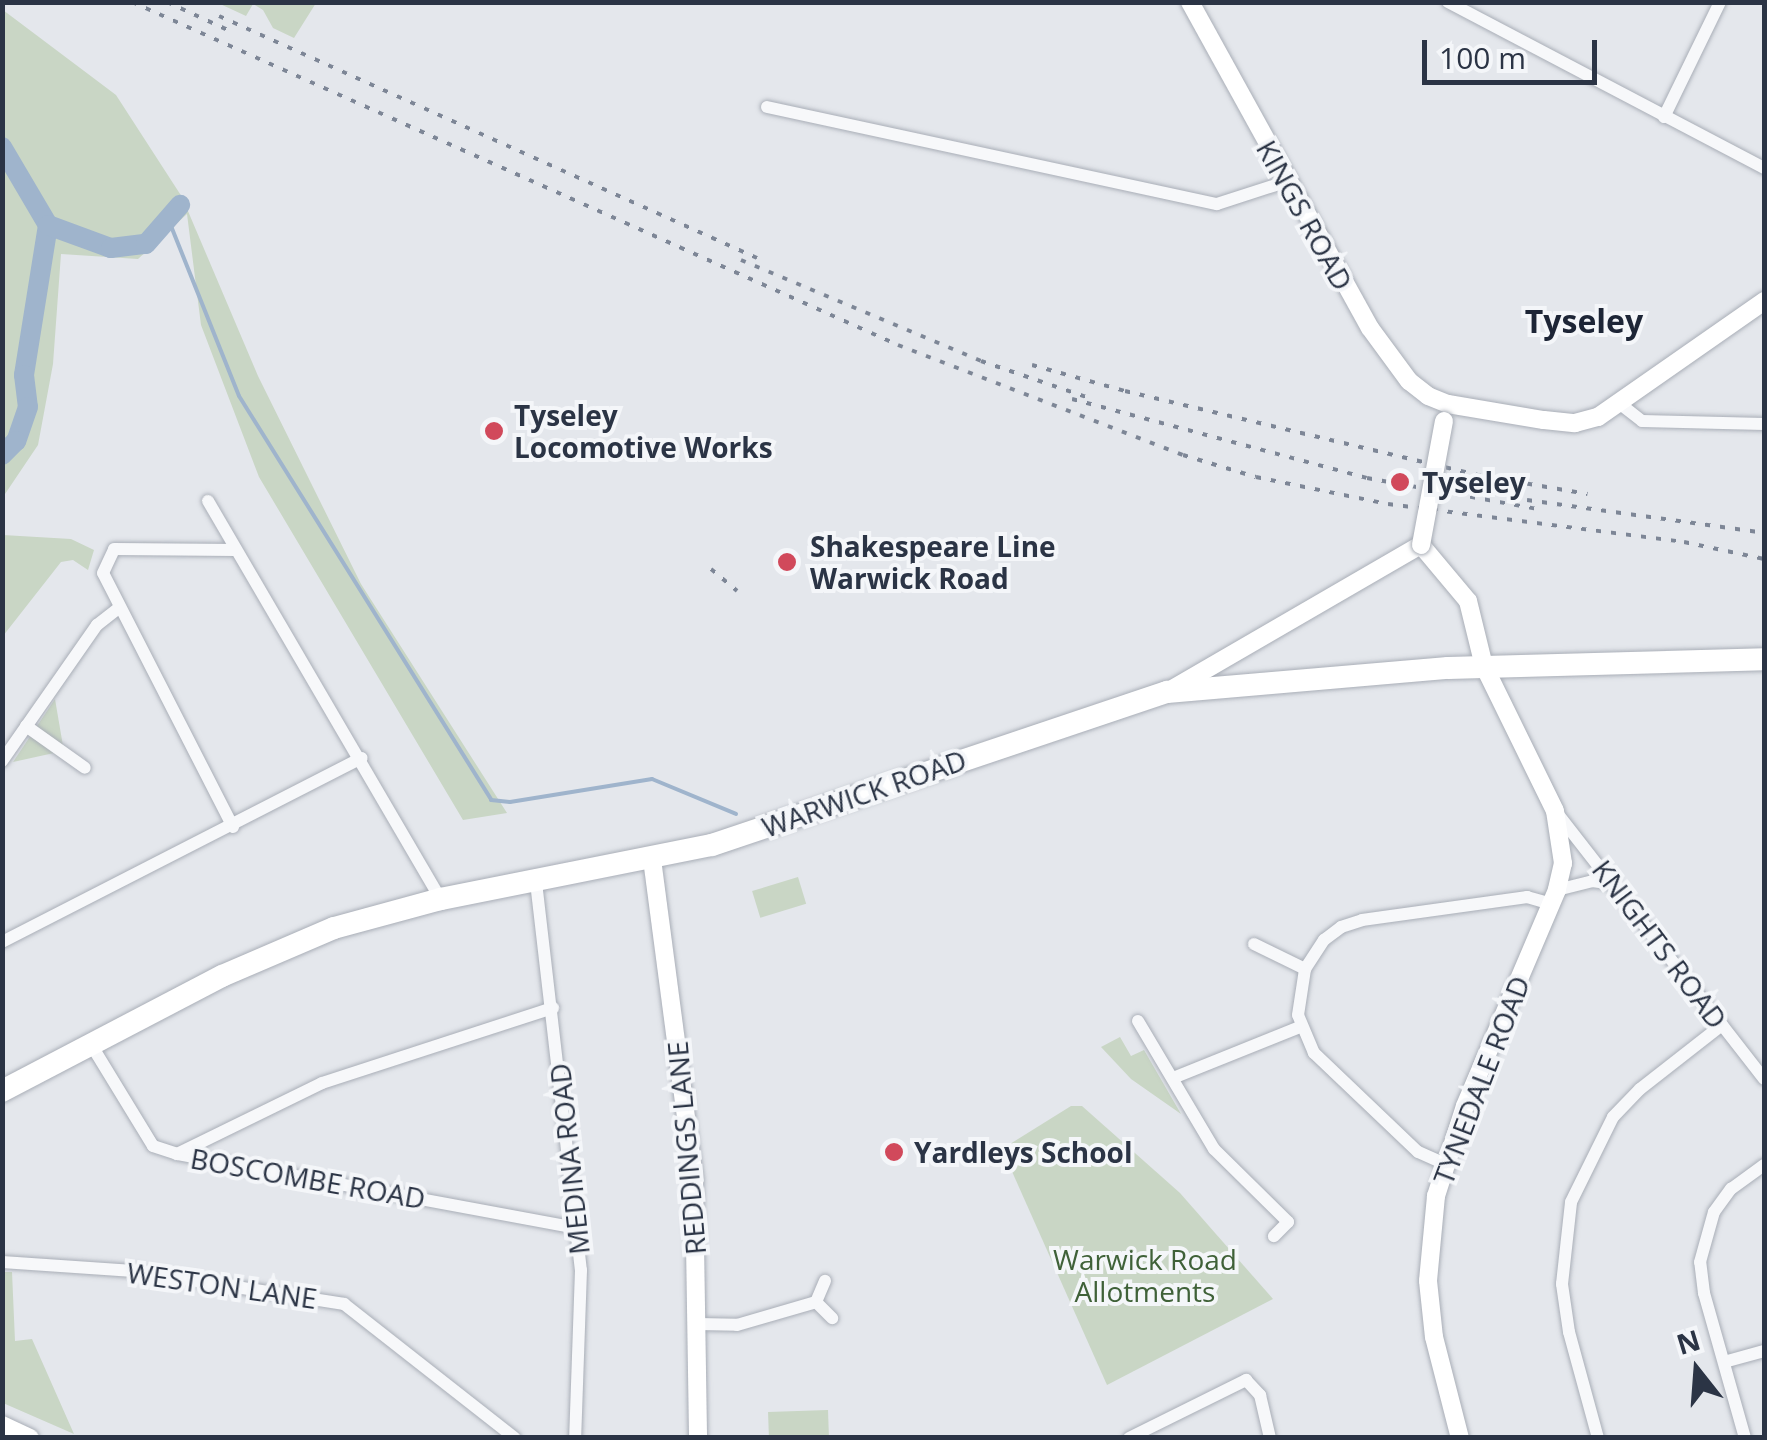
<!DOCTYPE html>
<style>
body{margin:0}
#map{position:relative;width:1767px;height:1440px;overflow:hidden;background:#e4e7ec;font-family:"Open Sans",sans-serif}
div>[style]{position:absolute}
.green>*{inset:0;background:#c9d6c5;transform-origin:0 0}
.stream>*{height:4px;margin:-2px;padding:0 2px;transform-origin:2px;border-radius:2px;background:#9fb4cc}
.river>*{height:20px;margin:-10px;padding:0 10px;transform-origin:10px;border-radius:10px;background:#9fb4cc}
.roads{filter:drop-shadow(0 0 2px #a9aeb7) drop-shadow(0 0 2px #a9aeb7)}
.street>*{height:12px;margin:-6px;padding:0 6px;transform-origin:6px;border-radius:6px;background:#f7f8fa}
.secondary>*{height:18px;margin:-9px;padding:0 9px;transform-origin:9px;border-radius:9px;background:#fff}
.highway>*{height:22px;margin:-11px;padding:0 11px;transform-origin:11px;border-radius:11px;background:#fff}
.rail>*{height:4px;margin-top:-2px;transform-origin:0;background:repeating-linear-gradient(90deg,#7d8696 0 5px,transparent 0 15px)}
.bridges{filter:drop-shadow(0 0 2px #a9aeb7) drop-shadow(0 0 2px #a9aeb7)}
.secondary-bridge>*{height:18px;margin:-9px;padding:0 9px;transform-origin:9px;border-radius:9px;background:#fff}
.dots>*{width:28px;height:28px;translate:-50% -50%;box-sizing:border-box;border:5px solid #f4f6f9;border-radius:50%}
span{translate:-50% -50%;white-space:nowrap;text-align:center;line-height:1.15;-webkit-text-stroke:8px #f4f6f9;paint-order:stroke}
.street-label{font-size:28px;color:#2b3445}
.poi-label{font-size:28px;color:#2b3445;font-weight:700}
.left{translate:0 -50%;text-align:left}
.park-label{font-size:28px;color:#3f6138}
.quarter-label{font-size:32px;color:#1d2536;font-weight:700}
.frame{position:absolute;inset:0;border:5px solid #2b3445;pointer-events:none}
.north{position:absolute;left:1647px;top:1320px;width:100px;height:100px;-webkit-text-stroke:8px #f4f6f9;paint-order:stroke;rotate:343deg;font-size:28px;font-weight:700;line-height:40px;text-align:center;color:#2b3445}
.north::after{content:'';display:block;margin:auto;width:35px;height:45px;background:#2b3445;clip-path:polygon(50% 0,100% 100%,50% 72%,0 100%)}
.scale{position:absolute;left:1422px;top:40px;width:175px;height:45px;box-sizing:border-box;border:5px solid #2b3445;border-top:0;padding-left:12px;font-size:30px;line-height:35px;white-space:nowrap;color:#2b3445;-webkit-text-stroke:8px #f4f6f9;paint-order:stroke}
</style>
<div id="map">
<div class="green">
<div style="clip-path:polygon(218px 3px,316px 3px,294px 38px,273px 28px,263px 10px,253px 4px,246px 16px)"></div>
<div style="clip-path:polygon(3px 10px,116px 95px,182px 197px,258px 376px,361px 584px,507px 813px,463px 820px,259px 477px,201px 325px,187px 214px,138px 259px,61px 254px,53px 364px,38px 445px,3px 497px)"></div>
<div style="clip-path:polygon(3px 535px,71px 539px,94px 550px,88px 570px,73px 560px,61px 562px,3px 636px)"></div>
<div style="clip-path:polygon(55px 699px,63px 746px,54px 753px,13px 762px)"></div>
<div style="left:798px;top:877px;width:28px;height:48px;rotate:73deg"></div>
<div style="clip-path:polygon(1120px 1037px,1131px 1056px,1144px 1050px,1181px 1114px,1131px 1079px,1101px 1047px)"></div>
<div style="clip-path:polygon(1071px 1106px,1082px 1106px,1180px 1193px,1273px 1299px,1107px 1385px,1002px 1149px)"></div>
<div style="clip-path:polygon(2px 1272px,12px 1272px,15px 1341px,32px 1339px,74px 1434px,3px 1403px)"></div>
<div style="left:828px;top:1410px;width:27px;height:60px;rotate:88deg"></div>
</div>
<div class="stream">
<div style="left:169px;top:221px;width:188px;rotate:68.2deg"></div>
<div style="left:239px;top:396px;width:476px;rotate:58deg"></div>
<div style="left:491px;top:800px;width:19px;rotate:6deg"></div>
<div style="left:510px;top:802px;width:144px;rotate:-9.2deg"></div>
<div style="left:652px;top:779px;width:91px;rotate:22.6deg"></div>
</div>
<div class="river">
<div style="left:2px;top:147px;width:91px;rotate:59.5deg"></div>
<div style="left:48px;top:225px;width:152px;rotate:99.1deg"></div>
<div style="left:24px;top:375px;width:32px;rotate:83deg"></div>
<div style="left:28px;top:407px;width:36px;rotate:109deg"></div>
<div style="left:16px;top:441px;width:20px;rotate:135deg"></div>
<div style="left:48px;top:225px;width:67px;rotate:20.1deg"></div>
<div style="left:111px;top:248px;width:35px;rotate:-7deg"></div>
<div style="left:146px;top:244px;width:52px;rotate:-48.9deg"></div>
</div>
<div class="roads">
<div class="street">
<div style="left:1448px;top:2px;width:357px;rotate:27.7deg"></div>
<div style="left:767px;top:107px;width:460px;rotate:12.2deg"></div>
<div style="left:1217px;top:204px;width:71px;rotate:-17.9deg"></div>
<div style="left:1664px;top:117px;width:128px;rotate:-64deg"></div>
<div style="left:1619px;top:403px;width:29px;rotate:38deg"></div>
<div style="left:1642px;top:421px;width:122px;rotate:1.4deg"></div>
<div style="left:208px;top:501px;width:461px;rotate:59.7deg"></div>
<div style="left:26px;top:726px;width:72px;rotate:35.4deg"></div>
<div style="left:2px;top:761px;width:166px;rotate:-55.1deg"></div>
<div style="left:97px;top:625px;width:29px;rotate:-38deg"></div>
<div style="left:1557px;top:813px;width:337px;rotate:52.1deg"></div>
<div style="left:233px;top:827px;width:285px;rotate:-117.1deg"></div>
<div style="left:103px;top:573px;width:26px;rotate:-65deg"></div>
<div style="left:114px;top:549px;width:122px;rotate:0.5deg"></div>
<div style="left:536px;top:882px;width:391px;rotate:83.4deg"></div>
<div style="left:581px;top:1270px;width:168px;rotate:92deg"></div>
<div style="left:1557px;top:890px;width:36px;rotate:-14deg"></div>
<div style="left:1592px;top:881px;width:21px;rotate:8deg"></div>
<div style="left:2px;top:942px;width:404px;rotate:-27.1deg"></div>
<div style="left:1254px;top:944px;width:57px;rotate:26.1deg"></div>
<div style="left:1138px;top:1021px;width:149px;rotate:59.3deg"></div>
<div style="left:1214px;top:1149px;width:104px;rotate:44.6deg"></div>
<div style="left:1288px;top:1222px;width:20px;rotate:135deg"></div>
<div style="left:92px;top:1046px;width:117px;rotate:58.6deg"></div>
<div style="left:153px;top:1146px;width:25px;rotate:18deg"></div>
<div style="left:177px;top:1154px;width:408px;rotate:10.5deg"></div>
<div style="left:1173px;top:1078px;width:137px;rotate:-21.9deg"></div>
<div style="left:177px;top:1154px;width:161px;rotate:-26.1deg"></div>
<div style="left:322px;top:1083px;width:243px;rotate:-18deg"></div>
<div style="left:1443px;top:1163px;width:27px;rotate:-156deg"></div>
<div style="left:1418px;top:1152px;width:144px;rotate:-136.4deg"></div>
<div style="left:1314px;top:1053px;width:41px;rotate:-112.8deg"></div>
<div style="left:1298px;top:1015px;width:47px;rotate:-81.3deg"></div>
<div style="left:1305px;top:969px;width:35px;rotate:-57deg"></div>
<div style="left:1324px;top:940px;width:21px;rotate:-37deg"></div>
<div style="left:1341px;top:927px;width:22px;rotate:-18deg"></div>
<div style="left:1362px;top:920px;width:167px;rotate:-7.9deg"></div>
<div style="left:1527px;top:897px;width:25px;rotate:16deg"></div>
<div style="left:2px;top:1262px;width:132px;rotate:3.9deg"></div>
<div style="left:134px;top:1271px;width:213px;rotate:8.9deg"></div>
<div style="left:344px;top:1304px;width:217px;rotate:38.1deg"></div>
<div style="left:816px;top:1302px;width:23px;rotate:45deg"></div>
<div style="left:698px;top:1324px;width:39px;rotate:1deg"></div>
<div style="left:737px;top:1325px;width:82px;rotate:-16.2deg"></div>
<div style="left:816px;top:1302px;width:23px;rotate:-67deg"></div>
<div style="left:1724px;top:1362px;width:41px;rotate:-15.4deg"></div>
<div style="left:1129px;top:1438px;width:131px;rotate:-26.4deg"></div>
<div style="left:1246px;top:1380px;width:21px;rotate:47deg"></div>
<div style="left:1260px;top:1395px;width:44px;rotate:76.9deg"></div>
<div style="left:1598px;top:1438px;width:110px;rotate:-105.3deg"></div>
<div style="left:1569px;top:1332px;width:49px;rotate:-98.3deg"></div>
<div style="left:1562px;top:1284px;width:82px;rotate:-83.7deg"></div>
<div style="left:1571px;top:1202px;width:95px;rotate:-63.7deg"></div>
<div style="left:1613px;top:1117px;width:39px;rotate:-46deg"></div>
<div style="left:1640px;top:1089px;width:104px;rotate:-38deg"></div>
<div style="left:1745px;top:1438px;width:151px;rotate:-105.8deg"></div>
<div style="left:1704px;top:1293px;width:31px;rotate:-97deg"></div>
<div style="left:1700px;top:1262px;width:52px;rotate:-74.4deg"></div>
<div style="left:1714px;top:1212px;width:29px;rotate:-54deg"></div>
<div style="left:1731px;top:1189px;width:41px;rotate:-36deg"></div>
</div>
<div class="secondary">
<div style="left:1190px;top:2px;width:372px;rotate:61.1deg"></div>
<div style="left:1370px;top:328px;width:66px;rotate:53.7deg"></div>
<div style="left:1409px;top:381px;width:24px;rotate:38deg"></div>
<div style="left:1428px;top:396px;width:22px;rotate:22deg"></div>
<div style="left:1448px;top:404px;width:97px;rotate:9.5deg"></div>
<div style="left:1544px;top:420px;width:31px;rotate:6deg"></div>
<div style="left:1575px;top:423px;width:24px;rotate:-15deg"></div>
<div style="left:1598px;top:417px;width:203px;rotate:-34.9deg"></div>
<div style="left:1174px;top:688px;width:285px;rotate:-30.1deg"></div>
<div style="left:1421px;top:545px;width:73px;rotate:50deg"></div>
<div style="left:1468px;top:601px;width:67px;rotate:76.2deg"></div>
<div style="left:1484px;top:666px;width:161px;rotate:63.9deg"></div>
<div style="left:1555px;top:811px;width:53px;rotate:81.3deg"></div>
<div style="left:1563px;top:863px;width:28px;rotate:103deg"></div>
<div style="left:1557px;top:890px;width:235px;rotate:113.1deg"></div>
<div style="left:1465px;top:1106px;width:95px;rotate:107.9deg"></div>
<div style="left:1436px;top:1196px;width:85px;rotate:95.4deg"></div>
<div style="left:1428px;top:1281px;width:56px;rotate:83.9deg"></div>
<div style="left:1434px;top:1337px;width:104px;rotate:75.6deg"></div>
<div style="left:652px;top:859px;width:324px;rotate:82.5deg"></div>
<div style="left:694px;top:1180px;width:258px;rotate:89.1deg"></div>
<div style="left:2px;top:1425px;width:31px;rotate:25deg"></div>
</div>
<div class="highway">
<div style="left:2px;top:1091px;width:248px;rotate:-27.6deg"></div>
<div style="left:222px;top:976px;width:122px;rotate:-23.2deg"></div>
<div style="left:334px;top:928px;width:111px;rotate:-15.2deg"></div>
<div style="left:441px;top:899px;width:276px;rotate:-11.3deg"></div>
<div style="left:712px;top:845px;width:480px;rotate:-18.6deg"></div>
<div style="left:1167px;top:692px;width:282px;rotate:-4.9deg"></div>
<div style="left:1448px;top:668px;width:316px;rotate:-1.6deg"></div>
</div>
</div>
<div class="rail">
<div style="left:132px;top:2px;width:839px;rotate:24.12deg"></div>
<div style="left:898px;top:345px;width:305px;rotate:21.1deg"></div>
<div style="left:1183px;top:455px;width:76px;rotate:16.8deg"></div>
<div style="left:1256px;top:477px;width:135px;rotate:11.6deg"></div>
<div style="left:1388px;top:504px;width:298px;rotate:7.3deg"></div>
<div style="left:1684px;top:542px;width:82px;rotate:12deg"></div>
<div style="left:167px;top:2px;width:69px;rotate:24.7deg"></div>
<div style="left:219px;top:16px;width:590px;rotate:24.22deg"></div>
<div style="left:741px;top:260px;width:260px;rotate:22.8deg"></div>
<div style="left:981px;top:361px;width:114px;rotate:18.9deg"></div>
<div style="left:1032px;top:365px;width:97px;rotate:15.6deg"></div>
<div style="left:1125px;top:391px;width:368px;rotate:13.4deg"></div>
<div style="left:1483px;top:476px;width:106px;rotate:9.8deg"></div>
<div style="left:1072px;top:399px;width:305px;rotate:15deg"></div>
<div style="left:1367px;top:478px;width:174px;rotate:10.3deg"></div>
<div style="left:1527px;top:500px;width:239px;rotate:7.9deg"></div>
<div style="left:711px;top:569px;width:34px;rotate:40deg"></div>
</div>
<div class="bridges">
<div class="secondary-bridge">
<div style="left:1421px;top:545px;width:126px;rotate:-79.5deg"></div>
</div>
</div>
<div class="dots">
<div style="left:494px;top:431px;background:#d1495b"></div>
<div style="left:1400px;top:482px;background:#d1495b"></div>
<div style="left:787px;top:562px;background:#d1495b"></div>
<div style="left:894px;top:1152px;background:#d1495b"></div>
</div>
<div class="street-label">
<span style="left:1305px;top:215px;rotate:61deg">KINGS ROAD</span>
<span style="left:864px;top:793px;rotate:-19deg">WARWICK ROAD</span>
<span style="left:1660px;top:944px;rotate:53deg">KNIGHTS ROAD</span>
<span style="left:1481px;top:1080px;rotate:-69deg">TYNEDALE ROAD</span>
<span style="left:686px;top:1148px;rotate:-95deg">REDDINGS LANE</span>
<span style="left:569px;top:1159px;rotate:-96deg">MEDINA ROAD</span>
<span style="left:308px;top:1178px;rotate:10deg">BOSCOMBE ROAD</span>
<span style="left:222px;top:1285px;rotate:8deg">WESTON LANE</span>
</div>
<div class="poi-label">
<span class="left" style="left:514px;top:431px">Tyseley<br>Locomotive Works</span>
<span class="left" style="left:1422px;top:482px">Tyseley</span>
<span class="left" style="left:810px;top:562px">Shakespeare Line<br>Warwick Road</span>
<span class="left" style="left:914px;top:1152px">Yardleys School</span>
</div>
<div class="park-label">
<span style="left:1145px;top:1275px">Warwick Road<br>Allotments</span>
</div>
<div class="quarter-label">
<span style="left:1584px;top:321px">Tyseley</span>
</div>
<div class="frame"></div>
<div class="north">N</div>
<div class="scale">100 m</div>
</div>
